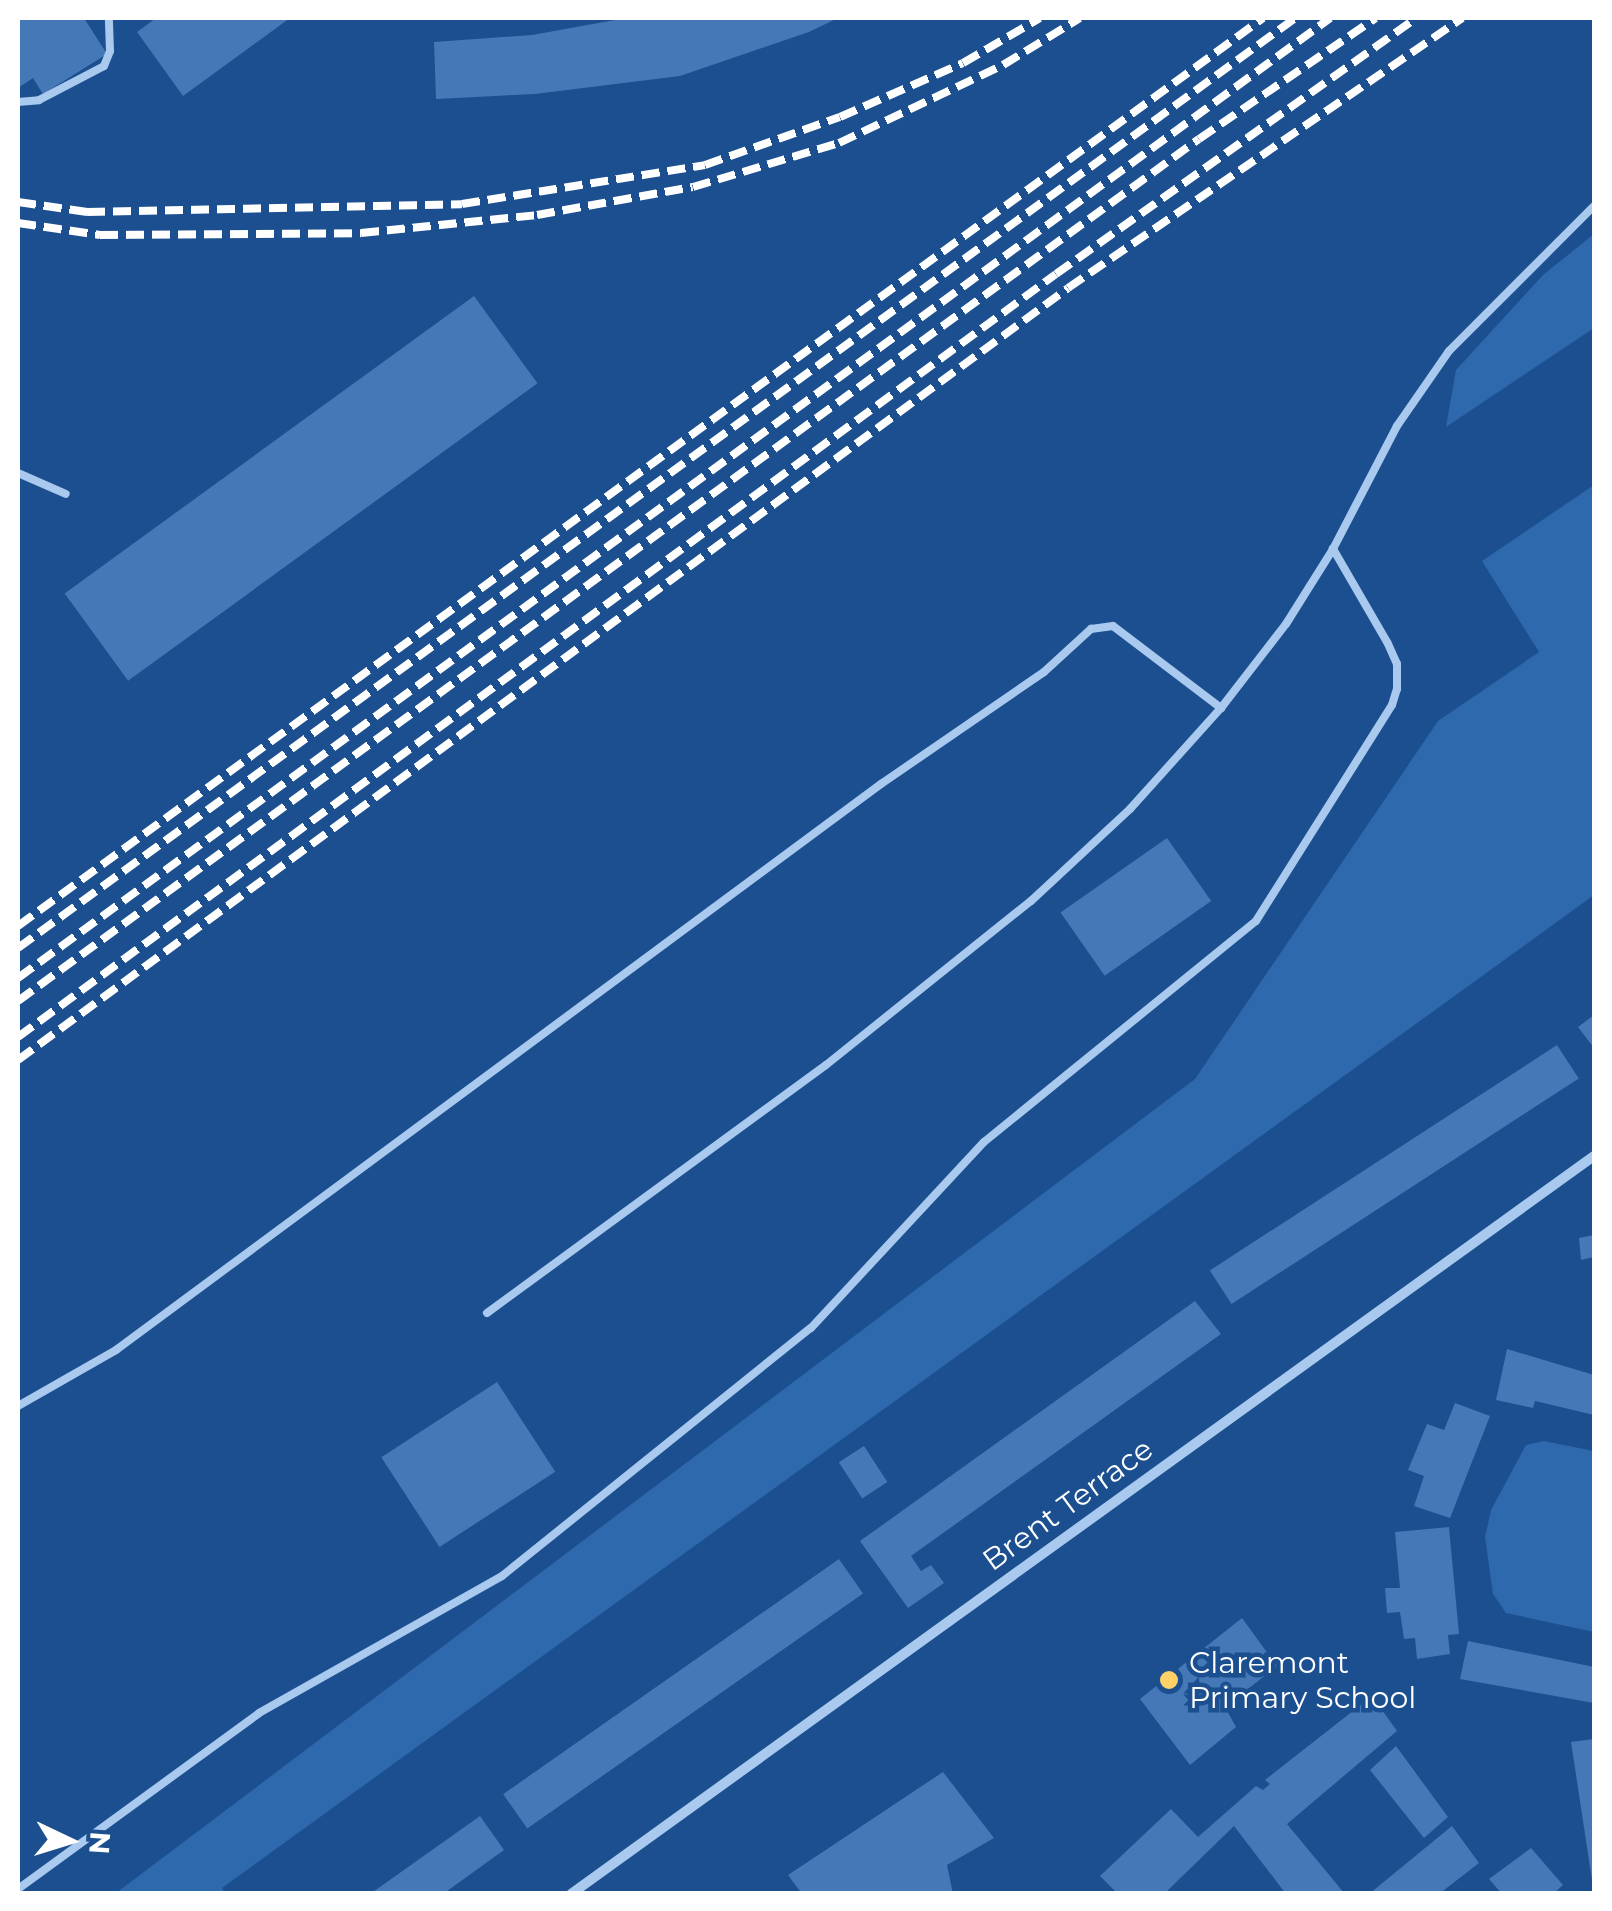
<!DOCTYPE html>
<style>
body{margin:0}
#map{position:relative;width:1612px;height:1911px;overflow:hidden;background:#1b4f8f;font-family:Montserrat,sans-serif}
div>[style]{position:absolute}
.green>*{inset:0;background:#2e69ad}
.building>*{inset:0;background:#4478b7;transform-origin:0 0}
.service>*{height:8px;margin:-4px;padding:0 4px;transform-origin:4px;border-radius:4px;background:#a9c9ee}
.minor>*{height:10px;margin:-5px;padding:0 5px;transform-origin:5px;border-radius:5px;background:#a9c9ee}
.rail>*{height:8px;margin-top:-4px;transform-origin:0;background:repeating-linear-gradient(90deg,#fff 0 18px,transparent 0 26px)}
.dots>*{width:28px;height:28px;translate:-50% -50%;box-sizing:border-box;border:5px solid #1b4f8f;border-radius:50%}
span{translate:-50% -50%;white-space:nowrap;text-align:center;line-height:1.15;-webkit-text-stroke:9px #1b4f8f;paint-order:stroke}
.street-label{font-size:30px;color:#fff}
.poi-label{font-size:30px;color:#fff}
.left{translate:0 -50%;text-align:left}
.frame{position:absolute;inset:0;border:20px solid #fff;pointer-events:none}
.north{position:absolute;left:20px;top:1791px;width:100px;height:100px;-webkit-text-stroke:8px #1b4f8f;paint-order:stroke;rotate:94deg;font-size:28px;font-weight:700;line-height:40px;text-align:center;color:#fff}
.north::after{content:'';display:block;margin:auto;width:35px;height:45px;background:#fff;clip-path:polygon(50% 0,100% 100%,50% 72%,0 100%)}
</style>
<div id="map">
<div class="green">
<div style="clip-path:polygon(1594px 234px,1594px 328px,1446px 427px,1456px 370px,1543px 275px)"></div>
<div style="clip-path:polygon(1594px 485px,1594px 895px,222px 1888px,225px 1893px,116px 1893px,1195px 1079px,1438px 721px,1539px 652px,1482px 561px)"></div>
<div style="clip-path:polygon(1544px 1441px,1594px 1451px,1594px 1632px,1506px 1613px,1493px 1594px,1485px 1537px,1491px 1510px,1526px 1445px)"></div>
</div>
<div class="building">
<div style="clip-path:polygon(18px 18px,84px 18px,107px 54px,43px 94px,33px 78px,18px 88px)"></div>
<div style="clip-path:polygon(156px 18px,290px 18px,183px 96px,137px 32px)"></div>
<div style="clip-path:polygon(626px 18px,838px 18px,809px 32px,680px 76px,535px 94px,436px 99px,434px 42px,532px 35px)"></div>
<div style="left:474px;top:296px;width:108px;height:506px;rotate:54deg"></div>
<div style="left:1167px;top:838px;width:77px;height:130px;rotate:55deg"></div>
<div style="clip-path:polygon(1594px 1015px,1594px 1048px,1578px 1027px)"></div>
<div style="left:1557px;top:1045px;width:40px;height:414px;rotate:57deg"></div>
<div style="clip-path:polygon(1594px 1235px,1594px 1257px,1581px 1260px,1579px 1238px)"></div>
<div style="clip-path:polygon(1195px 1301px,1221px 1334px,911px 1556px,921px 1571px,931px 1565px,944px 1583px,908px 1608px,860px 1541px)"></div>
<div style="clip-path:polygon(1507px 1349px,1594px 1375px,1594px 1415px,1535px 1401px,1533px 1408px,1496px 1400px)"></div>
<div style="left:497px;top:1382px;width:107px;height:138px;rotate:57deg"></div>
<div style="clip-path:polygon(1455px 1403px,1490px 1416px,1450px 1518px,1414px 1506px,1424px 1476px,1408px 1470px,1427px 1424px,1444px 1430px)"></div>
<div style="left:864px;top:1446px;width:43px;height:30px;rotate:57deg"></div>
<div style="clip-path:polygon(1449px 1527px,1459px 1634px,1448px 1635px,1450px 1654px,1417px 1659px,1415px 1638px,1404px 1639px,1400px 1612px,1387px 1613px,1385px 1588px,1400px 1588px,1395px 1532px)"></div>
<div style="left:839px;top:1559px;width:42px;height:410px;rotate:55deg"></div>
<div style="clip-path:polygon(1242px 1618px,1277px 1666px,1225px 1707px,1236px 1727px,1190px 1765px,1140px 1699px)"></div>
<div style="clip-path:polygon(1468px 1641px,1594px 1667px,1594px 1703px,1460px 1679px)"></div>
<div style="clip-path:polygon(1372px 1696px,1397px 1731px,1287px 1824px,1345px 1894px,1286px 1894px,1234px 1826px,1164px 1894px,1118px 1894px,1100px 1876px,1171px 1809px,1198px 1837px,1256px 1786px,1263px 1790px,1270px 1784px,1265px 1780px)"></div>
<div style="clip-path:polygon(1594px 1739px,1594px 1880px,1592px 1880px,1571px 1742px)"></div>
<div style="clip-path:polygon(1396px 1746px,1448px 1817px,1424px 1838px,1370px 1770px)"></div>
<div style="clip-path:polygon(943px 1772px,994px 1838px,947px 1865px,953px 1894px,802px 1894px,788px 1875px)"></div>
<div style="clip-path:polygon(480px 1816px,504px 1850px,443px 1894px,370px 1894px)"></div>
<div style="clip-path:polygon(1452px 1826px,1479px 1863px,1439px 1894px,1369px 1894px)"></div>
<div style="clip-path:polygon(1531px 1848px,1563px 1885px,1553px 1894px,1502px 1894px,1489px 1879px)"></div>
</div>
<div class="service">
<div style="left:18px;top:102px;width:21px;rotate:-5deg"></div>
<div style="left:39px;top:100px;width:73px;rotate:-27.6deg"></div>
<div style="left:104px;top:66px;width:16px;rotate:-68deg"></div>
<div style="left:110px;top:51px;width:33px;rotate:-92deg"></div>
<div style="left:18px;top:473px;width:52px;rotate:23.6deg"></div>
<div style="left:487px;top:1313px;width:420px;rotate:-36.2deg"></div>
<div style="left:826px;top:1065px;width:263px;rotate:-38.7deg"></div>
<div style="left:1031px;top:901px;width:135px;rotate:-42.9deg"></div>
<div style="left:1130px;top:809px;width:136px;rotate:-48deg"></div>
<div style="left:1221px;top:708px;width:106px;rotate:-52.3deg"></div>
<div style="left:1286px;top:624px;width:89px;rotate:-57.9deg"></div>
<div style="left:1333px;top:549px;width:139px;rotate:-62.5deg"></div>
<div style="left:1397px;top:426px;width:91px;rotate:-55.3deg"></div>
<div style="left:1449px;top:351px;width:205px;rotate:-45deg"></div>
<div style="left:18px;top:1406px;width:113px;rotate:-29.7deg"></div>
<div style="left:116px;top:1350px;width:952px;rotate:-36.5deg"></div>
<div style="left:881px;top:784px;width:198px;rotate:-34.5deg"></div>
<div style="left:1044px;top:672px;width:64px;rotate:-42.5deg"></div>
<div style="left:1091px;top:629px;width:22px;rotate:-8deg"></div>
<div style="left:1113px;top:626px;width:136px;rotate:37.2deg"></div>
<div style="left:18px;top:1889px;width:298px;rotate:-36.1deg"></div>
<div style="left:259px;top:1713px;width:279px;rotate:-29.4deg"></div>
<div style="left:502px;top:1576px;width:396px;rotate:-38.8deg"></div>
<div style="left:811px;top:1328px;width:254px;rotate:-47.1deg"></div>
<div style="left:984px;top:1142px;width:350px;rotate:-39.1deg"></div>
<div style="left:1256px;top:921px;width:255px;rotate:-57.8deg"></div>
<div style="left:1392px;top:705px;width:17px;rotate:-73deg"></div>
<div style="left:1397px;top:689px;width:25px;rotate:-90deg"></div>
<div style="left:1397px;top:664px;width:24px;rotate:-114deg"></div>
<div style="left:1387px;top:642px;width:108px;rotate:-120.1deg"></div>
</div>
<div class="minor">
<div style="left:571px;top:1894px;width:1261px;rotate:-35.81deg"></div>
</div>
<div class="rail">
<div style="left:18px;top:202px;width:70px;rotate:8.2deg"></div>
<div style="left:87px;top:212px;width:375px;rotate:-1.2deg"></div>
<div style="left:462px;top:204px;width:246px;rotate:-9.1deg"></div>
<div style="left:705px;top:165px;width:143px;rotate:-19.6deg"></div>
<div style="left:840px;top:117px;width:134px;rotate:-23.7deg"></div>
<div style="left:963px;top:63px;width:89px;rotate:-30.3deg"></div>
<div style="left:18px;top:223px;width:83px;rotate:8.3deg"></div>
<div style="left:100px;top:235px;width:261px;rotate:-0.4deg"></div>
<div style="left:361px;top:233px;width:177px;rotate:-5.8deg"></div>
<div style="left:537px;top:215px;width:158px;rotate:-10.2deg"></div>
<div style="left:693px;top:187px;width:152px;rotate:-16.8deg"></div>
<div style="left:839px;top:143px;width:182px;rotate:-25.4deg"></div>
<div style="left:1003px;top:65px;width:90px;rotate:-31.4deg"></div>
<div style="left:18px;top:926px;width:1541px;rotate:-36.1deg"></div>
<div style="left:18px;top:948px;width:1580px;rotate:-36.06deg"></div>
<div style="left:18px;top:978px;width:1626px;rotate:-36.19deg"></div>
<div style="left:18px;top:1001px;width:1462px;rotate:-36.13deg"></div>
<div style="left:1199px;top:139px;width:214px;rotate:-34.4deg"></div>
<div style="left:18px;top:1037px;width:1288px;rotate:-36.32deg"></div>
<div style="left:1056px;top:274px;width:442px;rotate:-35.4deg"></div>
<div style="left:18px;top:1060px;width:1303px;rotate:-36.32deg"></div>
<div style="left:1068px;top:288px;width:478px;rotate:-34.4deg"></div>
</div>
<div class="dots">
<div style="left:1169px;top:1680px;background:#ffd166"></div>
</div>
<div class="street-label">
<span style="left:1068px;top:1505px;rotate:-36deg">Brent Terrace</span>
</div>
<div class="poi-label">
<span class="left" style="left:1189px;top:1680px">Claremont<br>Primary School</span>
</div>
<div class="frame"></div>
<div class="north">N</div>
</div>
